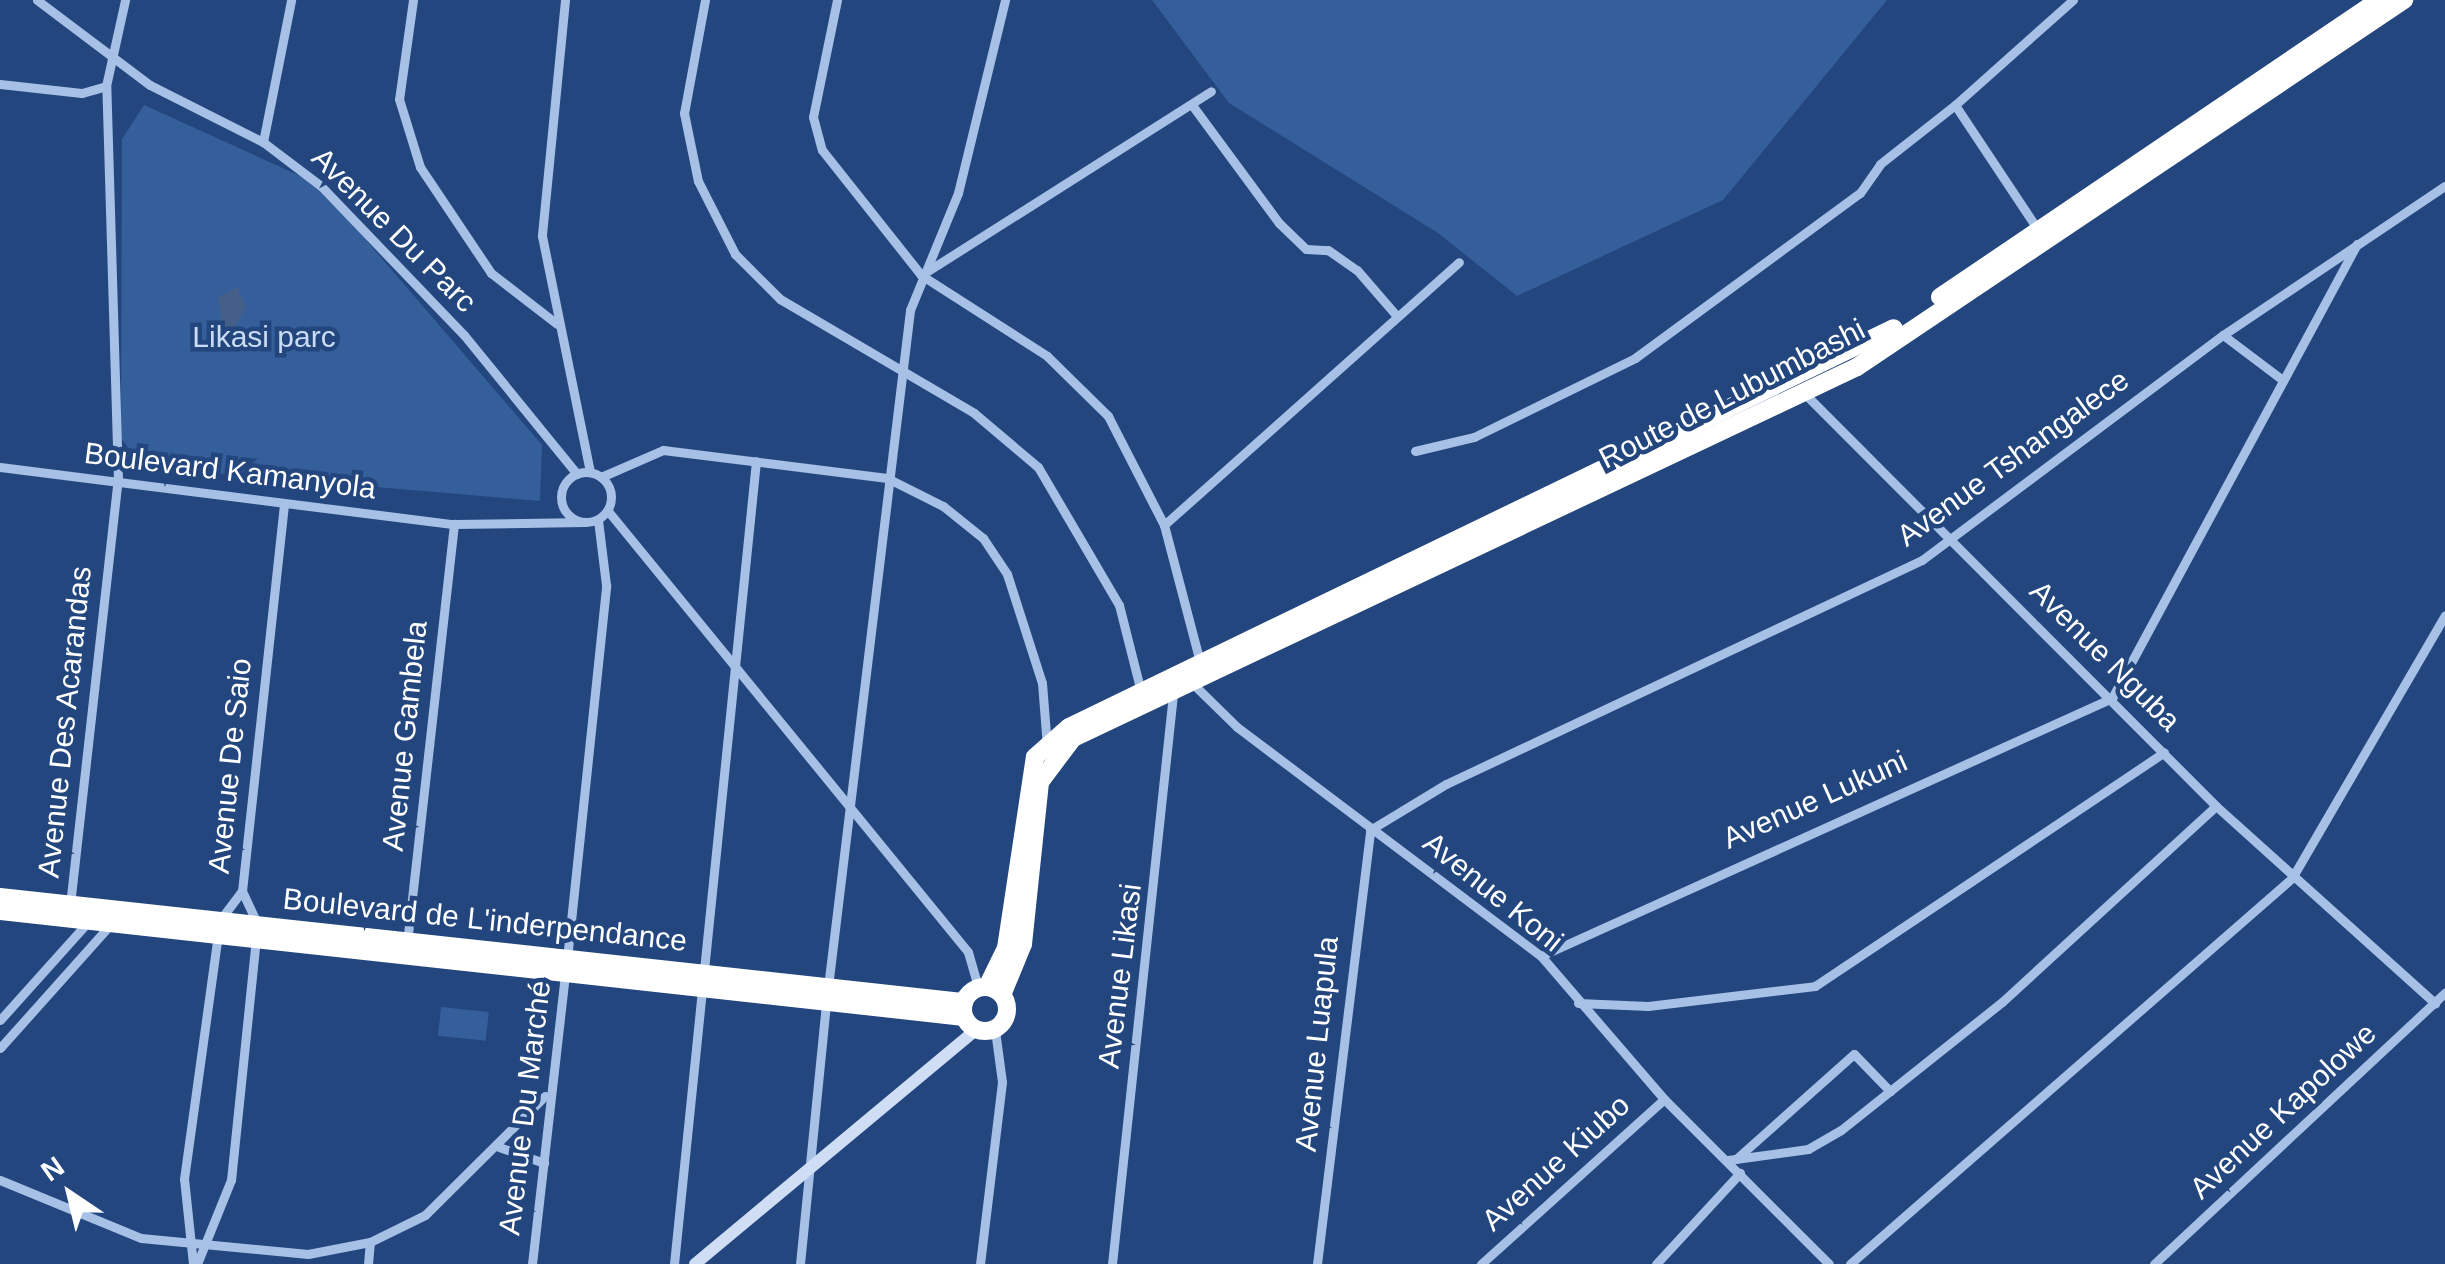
<!DOCTYPE html>
<meta charset="utf-8">
<style>
body{margin:0}
#map{position:relative;width:2445px;height:1264px;overflow:hidden;background:#22467d;font-family:Helvetica,sans-serif}
div>[style]{position:absolute}
.green>*{inset:0;background:#355f9b;transform-origin:0 0}
.water>*{inset:0;background:#456088}
.street>*{height:9px;margin:-4.5px;padding:0 4.5px;transform-origin:4.5px;border-radius:4.5px;background:#a6c0e6}
.street>.ring{margin:-4.5px;padding:0;box-sizing:content-box;background:none;border:9px solid #a6c0e6;border-radius:50%}
.secondary>*{height:12px;margin:-6px;padding:0 6px;transform-origin:6px;border-radius:6px;background:#d0def5}
.highway>*{height:18px;margin:-9px;padding:0 9px;transform-origin:9px;border-radius:9px;background:#fff}
.highway>.ring{margin:-9px;padding:0;box-sizing:content-box;background:none;border:18px solid #fff;border-radius:50%}
span{translate:-50% -50%;white-space:nowrap;text-align:center;line-height:1.15;-webkit-text-stroke:9px #22467d;paint-order:stroke}
.street-label{font-size:30px;color:#fff}
.park-label{font-size:30px;color:#c9dbf5}
.north{position:absolute;left:20px;top:1144px;width:100px;height:100px;-webkit-text-stroke:8px #22467d;paint-order:stroke;rotate:325deg;font-size:28px;font-weight:700;line-height:40px;text-align:center;color:#fff}
.north::after{content:'';display:block;margin:auto;width:35px;height:45px;background:#fff;clip-path:polygon(50% 0,100% 100%,50% 72%,0 100%)}
</style>
<div id="map">
<div class="green">
<div style="clip-path:polygon(1152px 0,1887px 0,1723px 200px,1517px 296px,1438px 233px,1229px 103px)"></div>
<div style="clip-path:polygon(144px 105px,318px 184px,542px 445px,540px 501px,142px 467px,121px 438px,122px 139px)"></div>
<div style="left:441px;top:1007px;width:48px;height:29px;rotate:6deg"></div>
</div>
<div class="water">
<div style="clip-path:polygon(237px 287px,246px 307px,225px 345px,218px 298px)"></div>
</div>
<div class="street">
<div style="left:37px;top:0;width:141px;rotate:37deg"></div>
<div style="left:150px;top:85px;width:127px;rotate:26.8deg"></div>
<div style="left:263px;top:142px;width:73px;rotate:37.2deg"></div>
<div style="left:321px;top:186px;width:207px;rotate:46.2deg"></div>
<div style="left:464px;top:335px;width:179px;rotate:50.9deg"></div>
<div style="left:413px;top:0;width:100px;rotate:98deg"></div>
<div style="left:399px;top:99px;width:71px;rotate:72.8deg"></div>
<div style="left:420px;top:167px;width:128px;rotate:56.2deg"></div>
<div style="left:491px;top:273px;width:83px;rotate:37.7deg"></div>
<div style="left:565px;top:0;width:237px;rotate:95.6deg"></div>
<div style="left:542px;top:236px;width:241px;rotate:78.5deg"></div>
<div style="left:705px;top:0;width:115px;rotate:100.5deg"></div>
<div style="left:684px;top:113px;width:69px;rotate:78.4deg"></div>
<div style="left:698px;top:181px;width:82px;rotate:63.1deg"></div>
<div style="left:735px;top:254px;width:64px;rotate:45deg"></div>
<div style="left:780px;top:299px;width:225px;rotate:30.4deg"></div>
<div style="left:974px;top:413px;width:84px;rotate:40.2deg"></div>
<div style="left:1038px;top:467px;width:160px;rotate:59.6deg"></div>
<div style="left:1119px;top:605px;width:90px;rotate:75.8deg"></div>
<div style="left:837px;top:0;width:119px;rotate:101.6deg"></div>
<div style="left:813px;top:117px;width:34px;rotate:75deg"></div>
<div style="left:822px;top:150px;width:159px;rotate:51.6deg"></div>
<div style="left:921px;top:275px;width:150px;rotate:32.7deg"></div>
<div style="left:1047px;top:356px;width:86px;rotate:44.5deg"></div>
<div style="left:1108px;top:416px;width:123px;rotate:62.8deg"></div>
<div style="left:1164px;top:525px;width:146px;rotate:75.3deg"></div>
<div style="left:0;top:84px;width:82px;rotate:6.3deg"></div>
<div style="left:82px;top:93px;width:25px;rotate:-16deg"></div>
<div style="left:106px;top:86px;width:88px;rotate:-77.5deg"></div>
<div style="left:1192px;top:105px;width:147px;rotate:53.6deg"></div>
<div style="left:1279px;top:223px;width:37px;rotate:44deg"></div>
<div style="left:1306px;top:249px;width:22px;rotate:3deg"></div>
<div style="left:1328px;top:250px;width:35px;rotate:35deg"></div>
<div style="left:1357px;top:270px;width:60px;rotate:49.1deg"></div>
<div style="left:263px;top:142px;width:145px;rotate:-78.8deg"></div>
<div style="left:2038px;top:230px;width:150px;rotate:-123.6deg"></div>
<div style="left:1955px;top:105px;width:158px;rotate:-41.7deg"></div>
<div style="left:923px;top:274px;width:341px;rotate:-32.4deg"></div>
<div style="left:2223px;top:335px;width:71px;rotate:37deg"></div>
<div style="left:1804px;top:393px;width:583px;rotate:45.07deg"></div>
<div style="left:2216px;top:806px;width:295px;rotate:42deg"></div>
<div style="left:1415px;top:451px;width:61px;rotate:-13.3deg"></div>
<div style="left:1474px;top:437px;width:179px;rotate:-26.1deg"></div>
<div style="left:1635px;top:358px;width:279px;rotate:-36.3deg"></div>
<div style="left:1860px;top:193px;width:35px;rotate:-55deg"></div>
<div style="left:1880px;top:164px;width:95px;rotate:-38.2deg"></div>
<div style="left:0;top:467px;width:458px;rotate:7.2deg"></div>
<div style="left:454px;top:524px;width:131px;rotate:-0.9deg"></div>
<div class="ring" style="left:561px;top:472px;width:41px;height:41px"></div>
<div style="left:601px;top:477px;width:68px;rotate:-23.5deg"></div>
<div style="left:663px;top:450px;width:226px;rotate:7.1deg"></div>
<div style="left:887px;top:478px;width:63px;rotate:26.6deg"></div>
<div style="left:943px;top:506px;width:51px;rotate:38.7deg"></div>
<div style="left:983px;top:538px;width:43px;rotate:56.3deg"></div>
<div style="left:1007px;top:574px;width:114px;rotate:72.2deg"></div>
<div style="left:1042px;top:683px;width:64px;rotate:85.5deg"></div>
<div style="left:608px;top:511px;width:569px;rotate:50.77deg"></div>
<div style="left:968px;top:952px;width:37px;rotate:74deg"></div>
<div style="left:1164px;top:525px;width:395px;rotate:-41.7deg"></div>
<div style="left:1189px;top:680px;width:67px;rotate:44.4deg"></div>
<div style="left:1237px;top:727px;width:381px;rotate:37deg"></div>
<div style="left:1541px;top:956px;width:189px;rotate:49.3deg"></div>
<div style="left:1664px;top:1099px;width:233px;rotate:45deg"></div>
<div style="left:242px;top:891px;width:38px;rotate:65deg"></div>
<div style="left:70px;top:905px;width:428px;rotate:-83.6deg"></div>
<div style="left:118px;top:480px;width:394px;rotate:-91.7deg"></div>
<div style="left:407px;top:943px;width:422px;rotate:-83.6deg"></div>
<div style="left:1541px;top:956px;width:627px;rotate:-24.32deg"></div>
<div style="left:2112px;top:698px;width:516px;rotate:-61.65deg"></div>
<div style="left:567px;top:959px;width:376px;rotate:-84deg"></div>
<div style="left:606px;top:585px;width:65px;rotate:-97deg"></div>
<div style="left:828px;top:987px;width:682px;rotate:-83.09deg"></div>
<div style="left:910px;top:310px;width:126px;rotate:-67.7deg"></div>
<div style="left:958px;top:193px;width:199px;rotate:-76.3deg"></div>
<div style="left:1578px;top:1003px;width:70px;rotate:2.5deg"></div>
<div style="left:1648px;top:1006px;width:168px;rotate:-6.8deg"></div>
<div style="left:1815px;top:986px;width:420px;rotate:-33.8deg"></div>
<div style="left:0;top:1020px;width:130px;rotate:-48.1deg"></div>
<div style="left:0;top:1048px;width:166px;rotate:-48.2deg"></div>
<div style="left:499px;top:1147px;width:48px;rotate:19.6deg"></div>
<div style="left:1736px;top:1159px;width:158px;rotate:-41.7deg"></div>
<div style="left:1854px;top:1054px;width:52px;rotate:45.8deg"></div>
<div style="left:1728px;top:1160px;width:81px;rotate:-7.8deg"></div>
<div style="left:1808px;top:1149px;width:38px;rotate:-30deg"></div>
<div style="left:1841px;top:1130px;width:206px;rotate:-38.5deg"></div>
<div style="left:2002px;top:1002px;width:290px;rotate:-42.5deg"></div>
<div style="left:0;top:1180px;width:152px;rotate:22.4deg"></div>
<div style="left:141px;top:1238px;width:168px;rotate:5.5deg"></div>
<div style="left:308px;top:1254px;width:63px;rotate:-11deg"></div>
<div style="left:370px;top:1242px;width:61px;rotate:-26.1deg"></div>
<div style="left:425px;top:1215px;width:169px;rotate:-44.8deg"></div>
<div style="left:193px;top:1264px;width:85px;rotate:-96deg"></div>
<div style="left:184px;top:1179px;width:261px;rotate:-82.1deg"></div>
<div style="left:220px;top:920px;width:36px;rotate:-53deg"></div>
<div style="left:242px;top:891px;width:388px;rotate:-83.8deg"></div>
<div style="left:197px;top:1264px;width:91px;rotate:-68deg"></div>
<div style="left:231px;top:1180px;width:241px;rotate:-84.1deg"></div>
<div style="left:368px;top:1264px;width:22px;rotate:-85deg"></div>
<div style="left:532px;top:1264px;width:292px;rotate:-83.5deg"></div>
<div style="left:674px;top:1264px;width:807px;rotate:-84.17deg"></div>
<div style="left:800px;top:1264px;width:263px;rotate:-84.3deg"></div>
<div style="left:980px;top:1264px;width:183px;rotate:-83.1deg"></div>
<div style="left:1002px;top:1082px;width:52px;rotate:-97.7deg"></div>
<div style="left:1112px;top:1264px;width:573px;rotate:-83.89deg"></div>
<div style="left:1317px;top:1264px;width:437px;rotate:-83deg"></div>
<div style="left:1370px;top:830px;width:89px;rotate:-31.2deg"></div>
<div style="left:1446px;top:784px;width:526px;rotate:-25.2deg"></div>
<div style="left:1922px;top:560px;width:376px;rotate:-36.8deg"></div>
<div style="left:2223px;top:335px;width:267px;rotate:-33.9deg"></div>
<div style="left:1481px;top:1264px;width:246px;rotate:-42deg"></div>
<div style="left:1656px;top:1264px;width:124px;rotate:-47.3deg"></div>
<div style="left:1850px;top:1264px;width:587px;rotate:-41.13deg"></div>
<div style="left:2292px;top:878px;width:304px;rotate:-59.8deg"></div>
<div style="left:2154px;top:1264px;width:398px;rotate:-43deg"></div>
</div>
<div class="secondary">
<div style="left:695px;top:1264px;width:366px;rotate:-39.8deg"></div>
</div>
<div class="highway">
<div style="left:1940px;top:297px;width:530px;rotate:-34.08deg"></div>
<div style="left:0;top:897px;width:970px;rotate:6.22deg"></div>
<div style="left:0;top:911px;width:970px;rotate:6.27deg"></div>
<div class="ring" style="left:963px;top:987px;width:26px;height:26px"></div>
<div style="left:987px;top:987px;width:43px;rotate:-64deg"></div>
<div style="left:1006px;top:948px;width:193px;rotate:-81.4deg"></div>
<div style="left:1035px;top:757px;width:45px;rotate:-41.4deg"></div>
<div style="left:1069px;top:727px;width:916px;rotate:-25.81deg"></div>
<div style="left:1002px;top:995px;width:55px;rotate:-67.6deg"></div>
<div style="left:1023px;top:944px;width:163px;rotate:-84deg"></div>
<div style="left:1040px;top:782px;width:55px;rotate:-53.1deg"></div>
<div style="left:1073px;top:738px;width:867px;rotate:-25.32deg"></div>
<div style="left:1857px;top:367px;width:659px;rotate:-33.86deg"></div>
</div>
<div class="street-label">
<span style="left:394px;top:230px;rotate:45deg">Avenue Du Parc</span>
<span style="left:1732px;top:394px;rotate:-27deg">Route de Lubumbashi</span>
<span style="left:2013px;top:458px;rotate:-36deg">Avenue Tshangalece</span>
<span style="left:230px;top:471px;rotate:7deg">Boulevard Kamanyola</span>
<span style="left:2105px;top:656px;rotate:45deg">Avenue Nguba</span>
<span style="left:65px;top:722px;rotate:-84deg">Avenue Des Acarandas</span>
<span style="left:405px;top:736px;rotate:-84deg">Avenue Gambela</span>
<span style="left:230px;top:766px;rotate:-84deg">Avenue De Saio</span>
<span style="left:1815px;top:800px;rotate:-24deg">Avenue Lukuni</span>
<span style="left:1493px;top:892px;rotate:39deg">Avenue Koni</span>
<span style="left:485px;top:920px;rotate:6deg">Boulevard de L'inderpendance</span>
<span style="left:1120px;top:976px;rotate:-83deg">Avenue Likasi</span>
<span style="left:1317px;top:1044px;rotate:-84deg">Avenue Luapula</span>
<span style="left:525px;top:1108px;rotate:-83deg">Avenue Du Marché</span>
<span style="left:2283px;top:1111px;rotate:-43deg">Avenue Kapolowe</span>
<span style="left:1556px;top:1163px;rotate:-42deg">Avenue Kiubo</span>
</div>
<div class="park-label">
<span style="left:264px;top:337px">Likasi parc</span>
</div>
<div class="north">N</div>
</div>
